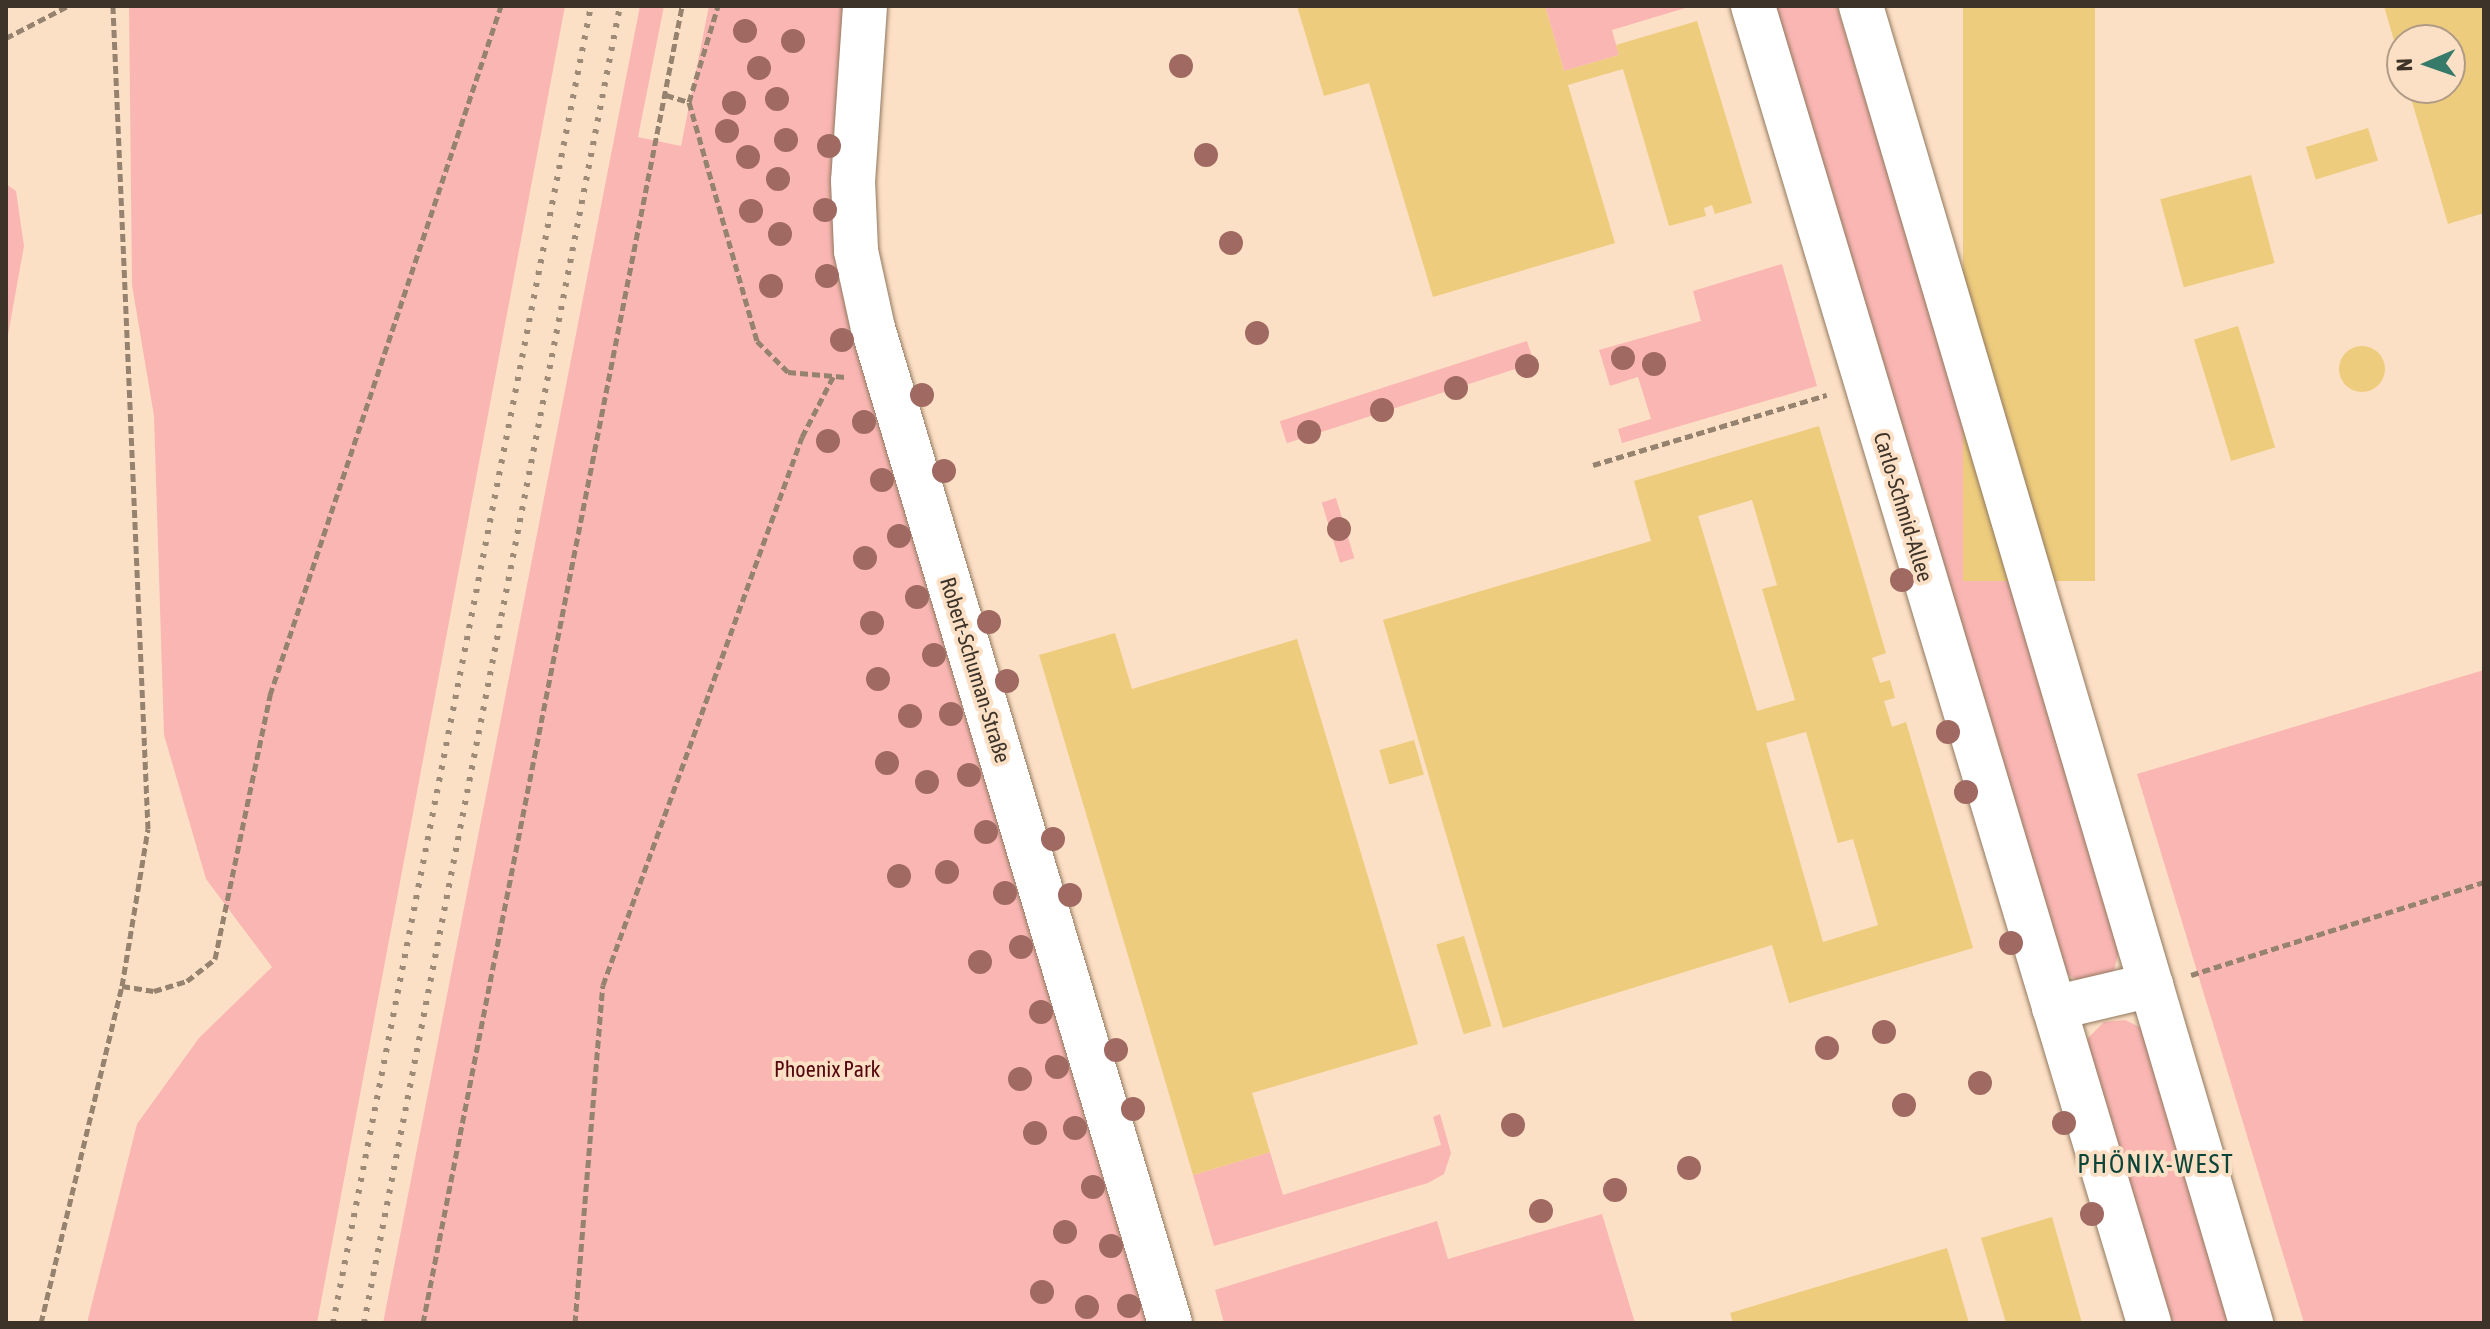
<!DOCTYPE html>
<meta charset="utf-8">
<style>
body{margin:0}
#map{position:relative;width:2490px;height:1329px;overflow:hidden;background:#fce0c5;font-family:"Asap Condensed",sans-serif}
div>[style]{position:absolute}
.green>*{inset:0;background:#fab6b3;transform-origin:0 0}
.building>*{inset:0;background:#edcc7d;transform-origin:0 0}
.round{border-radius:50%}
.path>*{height:5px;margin-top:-2.5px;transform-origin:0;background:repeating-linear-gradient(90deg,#958370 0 8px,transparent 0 12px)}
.roads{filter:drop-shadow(0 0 2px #91785f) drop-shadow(0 0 2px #91785f)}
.minor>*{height:44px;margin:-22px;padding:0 22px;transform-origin:22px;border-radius:22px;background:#fff}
.rail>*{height:6px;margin-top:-3px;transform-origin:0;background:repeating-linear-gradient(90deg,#9d8a77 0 4px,transparent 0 12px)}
.trees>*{width:24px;height:24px;margin:-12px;border-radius:50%;background:#a06961}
span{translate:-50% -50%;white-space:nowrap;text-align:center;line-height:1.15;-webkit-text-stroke:8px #fce0c5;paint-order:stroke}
.street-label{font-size:22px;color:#3d3328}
.park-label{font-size:22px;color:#550710}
.quarter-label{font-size:26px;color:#0b4438;letter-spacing:2px}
.frame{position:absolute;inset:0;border:8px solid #3d3328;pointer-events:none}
.north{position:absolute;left:2386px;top:24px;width:80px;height:80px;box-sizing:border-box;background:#fce0c5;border:2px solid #b09b86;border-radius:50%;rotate:268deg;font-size:22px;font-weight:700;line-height:32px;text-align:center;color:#3d3328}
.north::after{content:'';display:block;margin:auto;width:28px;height:36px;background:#387a6a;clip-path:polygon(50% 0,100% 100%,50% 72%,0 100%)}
</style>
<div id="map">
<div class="green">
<div style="clip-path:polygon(129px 6px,565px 6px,317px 1323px,87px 1323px,137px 1124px,199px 1038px,272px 967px,206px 879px,164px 735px,154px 416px,132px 285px)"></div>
<div style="clip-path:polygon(640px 6px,664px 6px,638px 137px,681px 146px,709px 6px,843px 6px,833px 179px,1152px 1323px,383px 1323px)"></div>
<div style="clip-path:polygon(1545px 6px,1692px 6px,1612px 30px,1619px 55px,1564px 71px)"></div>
<div style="clip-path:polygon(1771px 6px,1837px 6px,2121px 944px,2113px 974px,2083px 984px,2056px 967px)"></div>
<div style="clip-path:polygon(6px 184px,16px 191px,24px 246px,6px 346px)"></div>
<div style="clip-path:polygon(1782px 264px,1817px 386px,1622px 443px,1618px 429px,1651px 419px,1638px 377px,1610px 386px,1599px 350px,1701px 321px,1693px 291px)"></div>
<div style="left:1527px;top:341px;width:23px;height:260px;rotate:72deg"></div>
<div style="left:1336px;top:498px;width:63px;height:15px;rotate:73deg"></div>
<div style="clip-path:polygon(2484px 670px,2484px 1323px,2304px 1323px,2137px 774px)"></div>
<div style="clip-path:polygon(2125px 1020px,2146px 1030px,2234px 1323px,2162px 1323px,2083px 1061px,2088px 1038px,2104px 1022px)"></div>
<div style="clip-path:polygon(1440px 1114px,1451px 1153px,1444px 1174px,1428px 1183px,1214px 1246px,1193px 1175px,1270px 1152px,1283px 1195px,1441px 1145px,1433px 1117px)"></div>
<div style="clip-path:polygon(1602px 1214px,1635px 1323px,1224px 1323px,1215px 1290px,1437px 1221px,1448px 1259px)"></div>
</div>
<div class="building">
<div style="clip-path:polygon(1297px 6px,1545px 6px,1564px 71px,1619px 55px,1616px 45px,1697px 21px,1752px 203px,1715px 214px,1712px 205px,1704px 208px,1706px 216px,1669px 226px,1623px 69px,1568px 85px,1615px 243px,1433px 297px,1369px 83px,1324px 96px)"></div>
<div style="left:1963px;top:6px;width:132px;height:575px"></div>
<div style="clip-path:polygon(2384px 6px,2484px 6px,2484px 213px,2448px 224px,2408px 88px,2450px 88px,2450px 40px,2402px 40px,2401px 65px)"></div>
<div style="left:2368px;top:128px;width:34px;height:65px;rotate:73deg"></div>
<div style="left:2251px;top:175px;width:91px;height:94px;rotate:75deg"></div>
<div style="left:2238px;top:326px;width:127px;height:46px;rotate:73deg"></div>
<div class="round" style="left:2339px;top:346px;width:46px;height:46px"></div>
<div style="clip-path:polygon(evenodd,1819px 426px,1886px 653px,1872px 658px,1880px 683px,1890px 680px,1895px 698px,1884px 701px,1892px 727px,1906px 722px,1973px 948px,1789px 1003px,1772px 945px,1503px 1028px,1383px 620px,1651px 541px,1634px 481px,1819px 426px,1752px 500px,1777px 585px,1762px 589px,1795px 700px,1757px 711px,1698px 516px,1752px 500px,1819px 426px,1806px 732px,1838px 843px,1853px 839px,1878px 925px,1823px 942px,1766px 743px,1806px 732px)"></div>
<div style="clip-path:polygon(1115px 633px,1132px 689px,1297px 639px,1418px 1044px,1252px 1093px,1270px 1152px,1193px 1175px,1039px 655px)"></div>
<div style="left:1414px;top:740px;width:36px;height:36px;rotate:74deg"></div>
<div style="left:1464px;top:936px;width:94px;height:29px;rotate:73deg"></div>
<div style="clip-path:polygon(2052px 1217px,2082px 1323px,2006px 1323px,1981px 1238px)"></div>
<div style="clip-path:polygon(1947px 1248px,1969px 1323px,1733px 1323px,1730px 1313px)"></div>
</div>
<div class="path">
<div style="left:6px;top:38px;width:70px;rotate:-27.3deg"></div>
<div style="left:666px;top:95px;width:24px;rotate:17deg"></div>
<div style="left:689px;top:102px;width:248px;rotate:74.1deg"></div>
<div style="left:757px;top:341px;width:44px;rotate:45deg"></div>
<div style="left:788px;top:372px;width:58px;rotate:4.9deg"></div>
<div style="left:689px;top:102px;width:100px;rotate:-73.2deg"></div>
<div style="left:1593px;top:465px;width:244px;rotate:-16.7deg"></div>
<div style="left:2191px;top:975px;width:307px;rotate:-17.6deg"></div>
<div style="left:122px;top:986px;width:32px;rotate:9deg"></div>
<div style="left:154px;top:991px;width:34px;rotate:-17deg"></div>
<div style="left:187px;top:981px;width:36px;rotate:-38deg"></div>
<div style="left:215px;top:959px;width:270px;rotate:-78.2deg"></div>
<div style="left:270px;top:695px;width:727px;rotate:-71.47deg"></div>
<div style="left:41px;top:1323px;width:347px;rotate:-76.5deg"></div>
<div style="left:122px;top:986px;width:159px;rotate:-80.6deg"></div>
<div style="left:148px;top:829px;width:824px;rotate:-92.44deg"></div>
<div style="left:423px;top:1323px;width:1342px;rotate:-78.87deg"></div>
<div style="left:575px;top:1323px;width:339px;rotate:-85.3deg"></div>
<div style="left:603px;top:985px;width:583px;rotate:-70.04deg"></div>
<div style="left:802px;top:437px;width:68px;rotate:-62.7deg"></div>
</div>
<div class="roads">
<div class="minor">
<div style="left:865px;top:6px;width:175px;rotate:93.9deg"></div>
<div style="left:853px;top:181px;width:70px;rotate:87.5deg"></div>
<div style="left:856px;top:251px;width:79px;rotate:77.6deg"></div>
<div style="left:873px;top:328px;width:1038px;rotate:73.38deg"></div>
<div style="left:1753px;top:6px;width:1375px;rotate:73.26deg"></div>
<div style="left:1861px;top:6px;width:1374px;rotate:73.5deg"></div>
<div style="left:2054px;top:1008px;width:100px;rotate:-13.3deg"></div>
</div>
</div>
<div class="rail">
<div style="left:333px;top:1323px;width:1342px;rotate:-78.92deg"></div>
<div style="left:364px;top:1323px;width:1342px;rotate:-79deg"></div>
</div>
<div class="trees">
<div style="left:745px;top:31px"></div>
<div style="left:793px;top:41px"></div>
<div style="left:1181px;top:66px"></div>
<div style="left:759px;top:68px"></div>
<div style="left:777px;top:99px"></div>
<div style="left:734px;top:103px"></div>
<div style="left:727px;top:131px"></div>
<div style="left:786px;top:140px"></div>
<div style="left:829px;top:146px"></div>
<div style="left:1206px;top:155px"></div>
<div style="left:748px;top:157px"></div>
<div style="left:778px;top:179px"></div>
<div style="left:825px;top:210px"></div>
<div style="left:751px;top:211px"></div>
<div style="left:780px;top:234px"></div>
<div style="left:1231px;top:243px"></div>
<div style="left:827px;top:276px"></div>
<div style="left:771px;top:286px"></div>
<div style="left:1257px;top:333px"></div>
<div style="left:842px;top:340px"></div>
<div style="left:1623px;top:358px"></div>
<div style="left:1654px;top:364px"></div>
<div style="left:1527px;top:366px"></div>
<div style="left:1456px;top:388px"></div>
<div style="left:922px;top:395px"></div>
<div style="left:1382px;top:410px"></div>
<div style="left:864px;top:422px"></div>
<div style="left:1309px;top:432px"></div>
<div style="left:828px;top:441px"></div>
<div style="left:944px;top:471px"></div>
<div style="left:882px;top:480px"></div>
<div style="left:1339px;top:529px"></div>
<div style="left:899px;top:536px"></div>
<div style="left:865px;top:558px"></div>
<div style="left:1902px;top:580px"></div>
<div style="left:917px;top:597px"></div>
<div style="left:989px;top:622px"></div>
<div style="left:872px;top:623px"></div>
<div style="left:934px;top:655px"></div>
<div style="left:878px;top:679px"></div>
<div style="left:1007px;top:681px"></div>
<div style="left:951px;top:714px"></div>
<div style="left:910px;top:716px"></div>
<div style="left:1948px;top:732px"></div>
<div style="left:887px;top:763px"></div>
<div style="left:969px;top:775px"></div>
<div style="left:927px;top:782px"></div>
<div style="left:1966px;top:792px"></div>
<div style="left:986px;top:832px"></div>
<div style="left:1053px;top:839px"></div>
<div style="left:947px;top:872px"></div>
<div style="left:899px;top:876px"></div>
<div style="left:1005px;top:893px"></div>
<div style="left:1070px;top:895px"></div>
<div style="left:2011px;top:943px"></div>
<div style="left:1021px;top:947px"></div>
<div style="left:980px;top:962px"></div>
<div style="left:1041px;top:1012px"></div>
<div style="left:1884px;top:1032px"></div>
<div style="left:1827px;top:1048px"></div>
<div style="left:1116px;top:1050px"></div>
<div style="left:1057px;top:1067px"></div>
<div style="left:1020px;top:1079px"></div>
<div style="left:1980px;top:1083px"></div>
<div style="left:1904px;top:1105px"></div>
<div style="left:1133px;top:1109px"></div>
<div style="left:2064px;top:1123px"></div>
<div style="left:1513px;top:1125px"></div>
<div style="left:1075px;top:1128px"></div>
<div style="left:1035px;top:1133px"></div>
<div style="left:1689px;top:1168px"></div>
<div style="left:1093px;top:1187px"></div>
<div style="left:1615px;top:1190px"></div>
<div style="left:1541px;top:1211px"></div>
<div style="left:2092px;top:1214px"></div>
<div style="left:1065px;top:1232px"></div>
<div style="left:1111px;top:1246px"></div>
<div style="left:1042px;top:1292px"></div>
<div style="left:1129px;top:1306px"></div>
<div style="left:1087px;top:1307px"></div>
</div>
<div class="street-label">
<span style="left:1903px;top:507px;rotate:73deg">Carlo-Schmid-Allee</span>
<span style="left:975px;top:670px;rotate:73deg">Robert-Schuman-Straße</span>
</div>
<div class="park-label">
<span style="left:827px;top:1070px">Phoenix Park</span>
</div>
<div class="quarter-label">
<span style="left:2156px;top:1165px">PHÖNIX-WEST</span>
</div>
<div class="frame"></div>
<div class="north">N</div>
</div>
